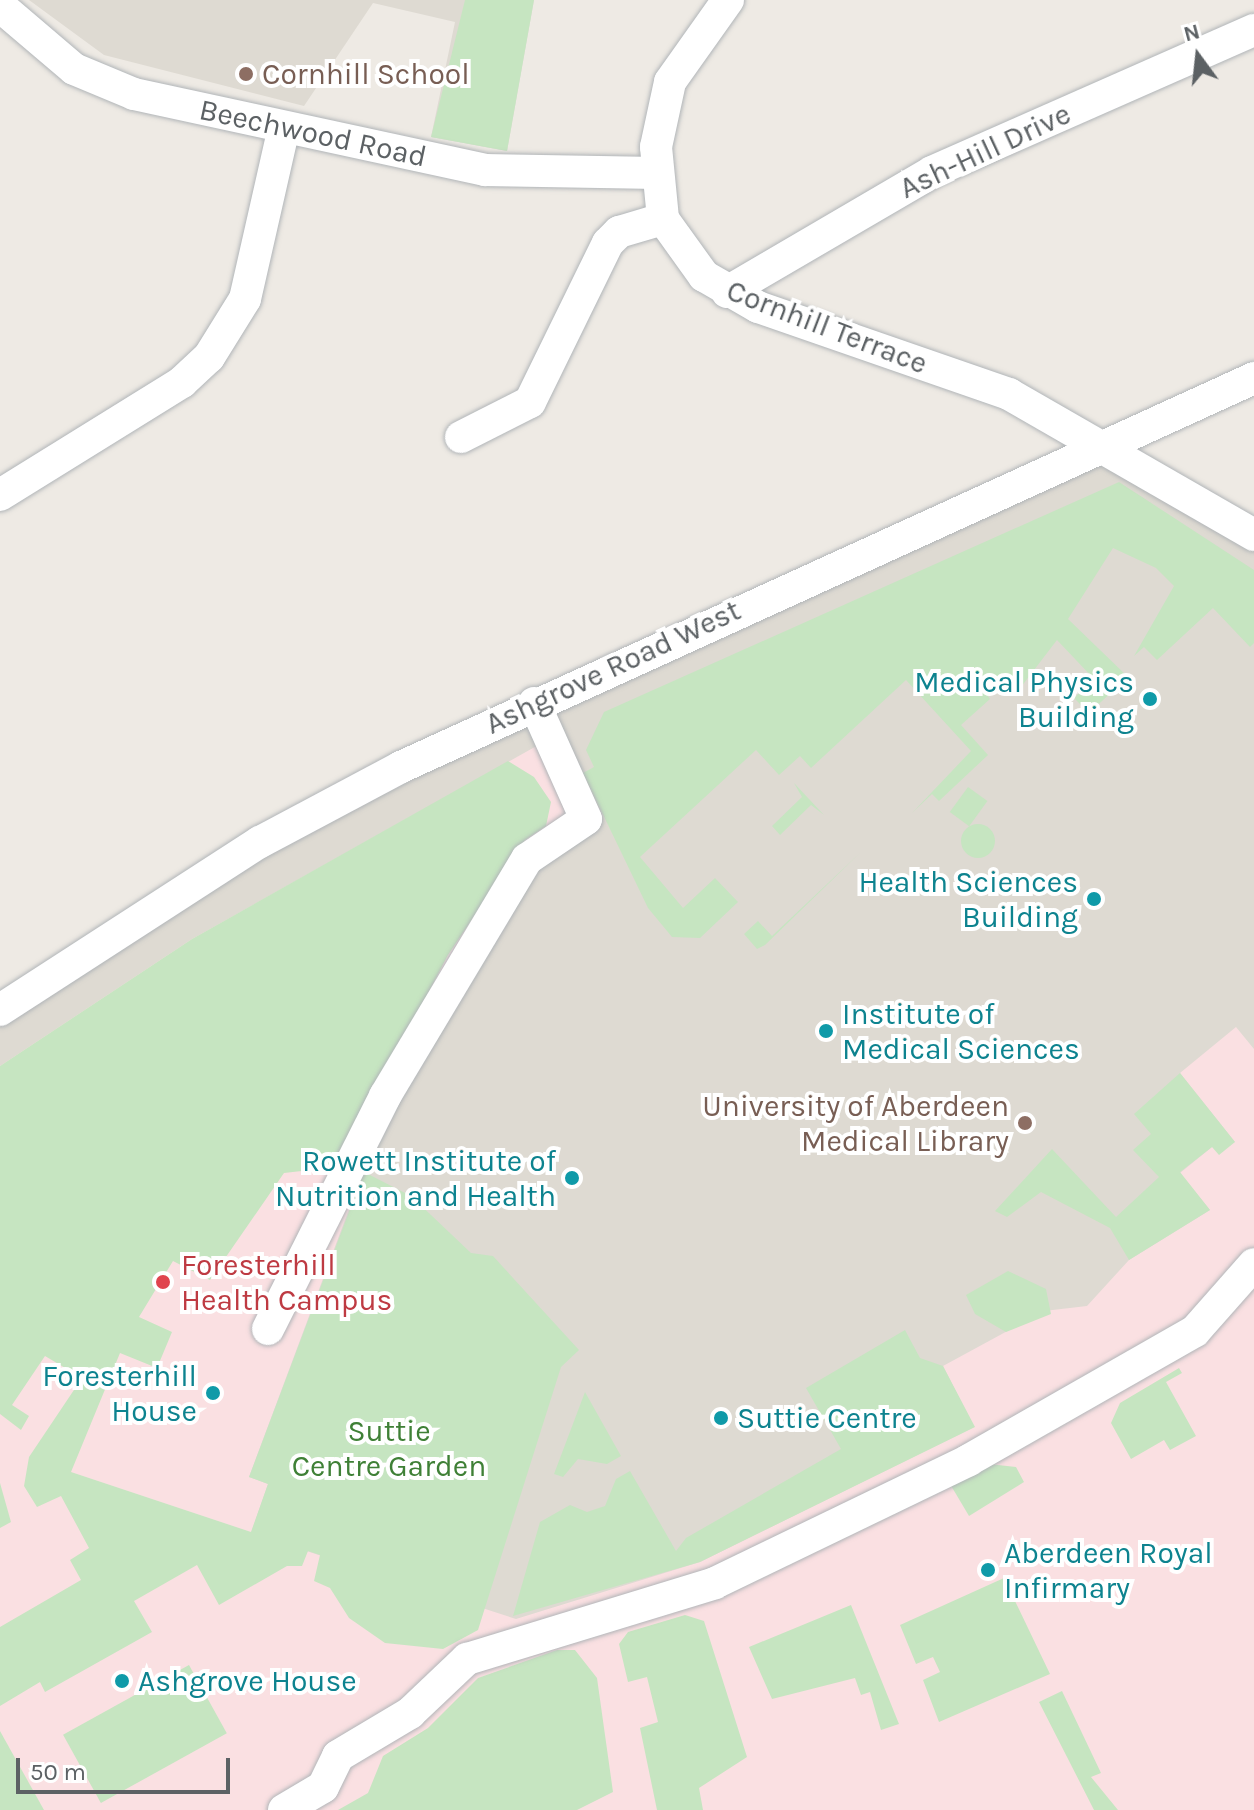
<!DOCTYPE html>
<style>
body{margin:0}
#map{position:relative;width:1254px;height:1810px;overflow:hidden;background:#eeeae4;font-family:Karla,sans-serif}
div>[style]{position:absolute}
.education>*{inset:0;background:#dedad2}
.medical>*{inset:0;background:#fae0e2}
.green>*{inset:0;background:#c6e5c1;transform-origin:0 0}
.round{border-radius:50%}
.roads{filter:drop-shadow(0 0 2px #b1b5b8) drop-shadow(0 0 2px #b1b5b8)}
.minor>*{height:32px;margin:-16px;padding:0 16px;transform-origin:16px;border-radius:16px;background:#fff}
.dots>*{width:22px;height:22px;translate:-50% -50%;box-sizing:border-box;border:4px solid #fff;border-radius:50%}
span{translate:-50% -50%;white-space:nowrap;text-align:center;line-height:1.15;-webkit-text-stroke:8px #fff;paint-order:stroke}
.education-label{font-size:30px;color:#785e54}
.left{translate:0 -50%;text-align:left}
.right{translate:-100% -50%;text-align:right}
.street-label{font-size:30px;color:#5c6164}
.culture-label{font-size:30px;color:#0d838f}
.health-label{font-size:30px;color:#be3a42}
.park-label{font-size:30px;color:#3f8036}
.north{position:absolute;left:1158px;top:16px;width:80px;height:80px;-webkit-text-stroke:6px #fff;paint-order:stroke;rotate:345deg;font-size:22px;font-weight:700;line-height:32px;text-align:center;color:#5c6164}
.north::after{content:'';display:block;margin:auto;width:28px;height:36px;background:#5c6164;clip-path:polygon(50% 0,100% 100%,50% 72%,0 100%)}
.scale{position:absolute;left:16px;top:1758px;width:214px;height:36px;box-sizing:border-box;border:4px solid #5c6164;border-top:0;padding-left:10px;font-size:24px;line-height:28px;white-space:nowrap;color:#5c6164;-webkit-text-stroke:6px #fff;paint-order:stroke}
</style>
<div id="map">
<div class="education">
<div style="clip-path:polygon(29px 0,534px 0,507px 151px,431px 137px,455px 22px,373px 3px,304px 106px,104px 55px)"></div>
<div style="clip-path:polygon(1103px 446px,1254px 543px,1254px 1810px,0 1810px,0 1009px,236px 856px)"></div>
</div>
<div class="medical">
<div style="clip-path:polygon(549px 739px,586px 819px,553px 848px,383px 1118px,249px 1477px,268px 1484px,251px 1533px,516px 1619px,700px 1562px,974px 1427px,943px 1366px,1044px 1311px,1087px 1306px,1129px 1260px,1210px 1210px,1180px 1173px,1212px 1147px,1235px 1142px,1180px 1073px,1236px 1027px,1254px 1049px,1254px 1810px,0 1810px,0 1066px,192px 939px)"></div>
</div>
<div class="green">
<div style="clip-path:polygon(465px 0,534px 0,507px 151px,431px 137px)"></div>
<div style="clip-path:polygon(1119px 482px,1254px 570px,1254px 643px,1250px 647px,1213px 608px,1157px 660px,1144px 647px,1134px 656px,1174px 586px,1156px 568px,1113px 548px,1068px 619px,1128px 677px,1089px 713px,1074px 698px,1094px 679px,1057px 640px,1021px 687px,1014px 680px,1000px 693px,992px 685px,985px 692px,990px 699px,961px 725px,988px 755px,939px 801px,932px 794px,912px 813px,971px 751px,906px 680px,811px 768px,800px 756px,779px 775px,756px 750px,640px 857px,683px 908px,715px 878px,738px 902px,700px 938px,672px 937px,648px 908px,583px 773px,594px 767px,586px 750px,604px 712px)"></div>
<div style="clip-path:polygon(508px 761px,534px 777px,551px 802px,546px 826px,525px 840px,448px 955px,337px 1167px,284px 1173px,210px 1280px,173px 1261px,139px 1317px,172px 1332px,157px 1368px,120px 1353px,71px 1472px,251px 1532px,268px 1484px,249px 1477px,364px 1172px,411px 1196px,471px 1253px,493px 1256px,579px 1350px,561px 1367px,478px 1630px,443px 1649px,385px 1643px,349px 1618px,330px 1588px,314px 1581px,320px 1555px,308px 1551px,302px 1566px,287px 1566px,219px 1605px,197px 1565px,134px 1601px,152px 1632px,45px 1692px,40px 1682px,0 1706px,0 1627px,81px 1580px,70px 1560px,89px 1548px,61px 1496px,37px 1507px,24px 1486px,29px 1457px,82px 1378px,45px 1356px,12px 1405px,29px 1416px,21px 1430px,0 1414px,0 1066px,192px 939px)"></div>
<div style="clip-path:polygon(794px 783px,824px 815px,811px 805px,780px 835px,772px 826px,802px 797px)"></div>
<div style="left:968px;top:787px;width:24px;height:31px;rotate:36deg"></div>
<div class="round" style="left:961px;top:824px;width:34px;height:34px"></div>
<div style="clip-path:polygon(862px 851px,765px 945px,757px 949px,744px 934px,758px 921px,772px 936px)"></div>
<div style="clip-path:polygon(1180px 1073px,1235px 1142px,1219px 1155px,1212px 1147px,1180px 1172px,1210px 1210px,1129px 1260px,1110px 1228px,1041px 1192px,1007px 1217px,995px 1211px,1052px 1149px,1116px 1217px,1159px 1177px,1133px 1150px,1151px 1134px,1134px 1114px)"></div>
<div style="clip-path:polygon(1008px 1271px,1046px 1289px,1051px 1314px,1006px 1332px,975px 1314px,966px 1295px)"></div>
<div style="clip-path:polygon(905px 1330px,920px 1358px,943px 1366px,975px 1427px,700px 1562px,513px 1616px,540px 1522px,570px 1505px,587px 1512px,605px 1506px,616px 1479px,630px 1471px,676px 1551px,686px 1538px,841px 1449px,806px 1388px)"></div>
<div style="clip-path:polygon(1179px 1368px,1182px 1373px,1166px 1382px,1196px 1436px,1170px 1450px,1164px 1440px,1131px 1459px,1111px 1423px,1120px 1403px)"></div>
<div style="clip-path:polygon(585px 1392px,621px 1456px,607px 1464px,578px 1459px,563px 1477px,554px 1474px)"></div>
<div style="clip-path:polygon(989px 1464px,1016px 1467px,1024px 1482px,969px 1516px,950px 1484px)"></div>
<div style="clip-path:polygon(0 1483px,11px 1522px,0 1528px)"></div>
<div style="clip-path:polygon(1004px 1578px,1050px 1674px,939px 1722px,923px 1680px,940px 1672px,933px 1657px,916px 1664px,900px 1625px)"></div>
<div style="clip-path:polygon(851px 1605px,899px 1724px,881px 1730px,870px 1692px,861px 1695px,855px 1678px,772px 1699px,749px 1647px)"></div>
<div style="clip-path:polygon(685px 1615px,704px 1621px,747px 1757px,699px 1788px,703px 1810px,657px 1810px,640px 1728px,658px 1722px,647px 1677px,628px 1682px,619px 1644px,628px 1632px)"></div>
<div style="clip-path:polygon(557px 1650px,575px 1650px,597px 1678px,613px 1792px,577px 1810px,338px 1810px,368px 1793px,383px 1756px,428px 1728px,478px 1678px)"></div>
<div style="left:189px;top:1665px;width:78px;height:144px;rotate:61deg"></div>
<div style="clip-path:polygon(1062px 1691px,1101px 1773px,1091px 1777px,1118px 1810px,1094px 1810px,1039px 1702px)"></div>
<div style="clip-path:polygon(0 1731px,44px 1810px,0 1810px)"></div>
</div>
<div class="roads">
<div class="minor">
<div style="left:728px;top:0;width:100px;rotate:125.3deg"></div>
<div style="left:670px;top:82px;width:66px;rotate:102.2deg"></div>
<div style="left:656px;top:147px;width:72px;rotate:84.4deg"></div>
<div style="left:663px;top:219px;width:70px;rotate:54.3deg"></div>
<div style="left:704px;top:276px;width:62px;rotate:29.9deg"></div>
<div style="left:758px;top:307px;width:266px;rotate:19.1deg"></div>
<div style="left:1009px;top:394px;width:283px;rotate:29.9deg"></div>
<div style="left:0;top:6px;width:97px;rotate:40.4deg"></div>
<div style="left:74px;top:69px;width:65px;rotate:22.6deg"></div>
<div style="left:134px;top:94px;width:359px;rotate:12.2deg"></div>
<div style="left:485px;top:170px;width:171px;rotate:1deg"></div>
<div style="left:727px;top:292px;width:238px;rotate:-30.3deg"></div>
<div style="left:932px;top:172px;width:352px;rotate:-23.8deg"></div>
<div style="left:461px;top:437px;width:77px;rotate:-26.9deg"></div>
<div style="left:530px;top:402px;width:177px;rotate:-63.9deg"></div>
<div style="left:608px;top:243px;width:16px;rotate:-45deg"></div>
<div style="left:619px;top:232px;width:46px;rotate:-16.5deg"></div>
<div style="left:0;top:495px;width:214px;rotate:-31.8deg"></div>
<div style="left:182px;top:382px;width:37px;rotate:-43deg"></div>
<div style="left:209px;top:357px;width:68px;rotate:-58.2deg"></div>
<div style="left:245px;top:299px;width:176px;rotate:-77.2deg"></div>
<div style="left:0;top:1010px;width:310px;rotate:-32.9deg"></div>
<div style="left:260px;top:842px;width:160px;rotate:-28deg"></div>
<div style="left:401px;top:767px;width:938px;rotate:-24.51deg"></div>
<div style="left:268px;top:1329px;width:261px;rotate:-63.3deg"></div>
<div style="left:385px;top:1096px;width:276px;rotate:-59.1deg"></div>
<div style="left:527px;top:859px;width:71px;rotate:-34.1deg"></div>
<div style="left:586px;top:819px;width:127px;rotate:-114.1deg"></div>
<div style="left:284px;top:1810px;width:45px;rotate:-30.5deg"></div>
<div style="left:323px;top:1787px;width:34px;rotate:-64deg"></div>
<div style="left:338px;top:1756px;width:84px;rotate:-30.8deg"></div>
<div style="left:410px;top:1713px;width:79px;rotate:-43.5deg"></div>
<div style="left:467px;top:1659px;width:259px;rotate:-17deg"></div>
<div style="left:715px;top:1583px;width:282px;rotate:-25.8deg"></div>
<div style="left:969px;top:1460px;width:260px;rotate:-29.7deg"></div>
<div style="left:1195px;top:1331px;width:89px;rotate:-48.6deg"></div>
</div>
</div>
<div class="dots">
<div style="left:246px;top:74px;background:#8d6e63"></div>
<div style="left:1150px;top:699px;background:#0f9aa8"></div>
<div style="left:1094px;top:899px;background:#0f9aa8"></div>
<div style="left:826px;top:1031px;background:#0f9aa8"></div>
<div style="left:1025px;top:1123px;background:#8d6e63"></div>
<div style="left:572px;top:1178px;background:#0f9aa8"></div>
<div style="left:163px;top:1282px;background:#e0444e"></div>
<div style="left:213px;top:1393px;background:#0f9aa8"></div>
<div style="left:721px;top:1418px;background:#0f9aa8"></div>
<div style="left:988px;top:1570px;background:#0f9aa8"></div>
<div style="left:122px;top:1681px;background:#0f9aa8"></div>
</div>
<div class="education-label">
<span class="left" style="left:262px;top:74px">Cornhill School</span>
<span class="right" style="left:1009px;top:1123px">University of Aberdeen<br>Medical Library</span>
</div>
<div class="street-label">
<span style="left:313px;top:133px;rotate:12deg">Beechwood Road</span>
<span style="left:985px;top:151px;rotate:-25deg">Ash-Hill Drive</span>
<span style="left:827px;top:327px;rotate:21deg">Cornhill Terrace</span>
<span style="left:613px;top:667px;rotate:-25deg">Ashgrove Road West</span>
</div>
<div class="culture-label">
<span class="right" style="left:1134px;top:699px">Medical Physics<br>Building</span>
<span class="right" style="left:1078px;top:899px">Health Sciences<br>Building</span>
<span class="left" style="left:842px;top:1031px">Institute of<br>Medical Sciences</span>
<span class="right" style="left:556px;top:1178px">Rowett Institute of<br>Nutrition and Health</span>
<span class="right" style="left:197px;top:1393px">Foresterhill<br>House</span>
<span class="left" style="left:737px;top:1418px">Suttie Centre</span>
<span class="left" style="left:1004px;top:1570px">Aberdeen Royal<br>Infirmary</span>
<span class="left" style="left:138px;top:1681px">Ashgrove House</span>
</div>
<div class="health-label">
<span class="left" style="left:181px;top:1282px">Foresterhill<br>Health Campus</span>
</div>
<div class="park-label">
<span style="left:389px;top:1448px">Suttie<br>Centre Garden</span>
</div>
<div class="north">N</div>
<div class="scale">50 m</div>
</div>
